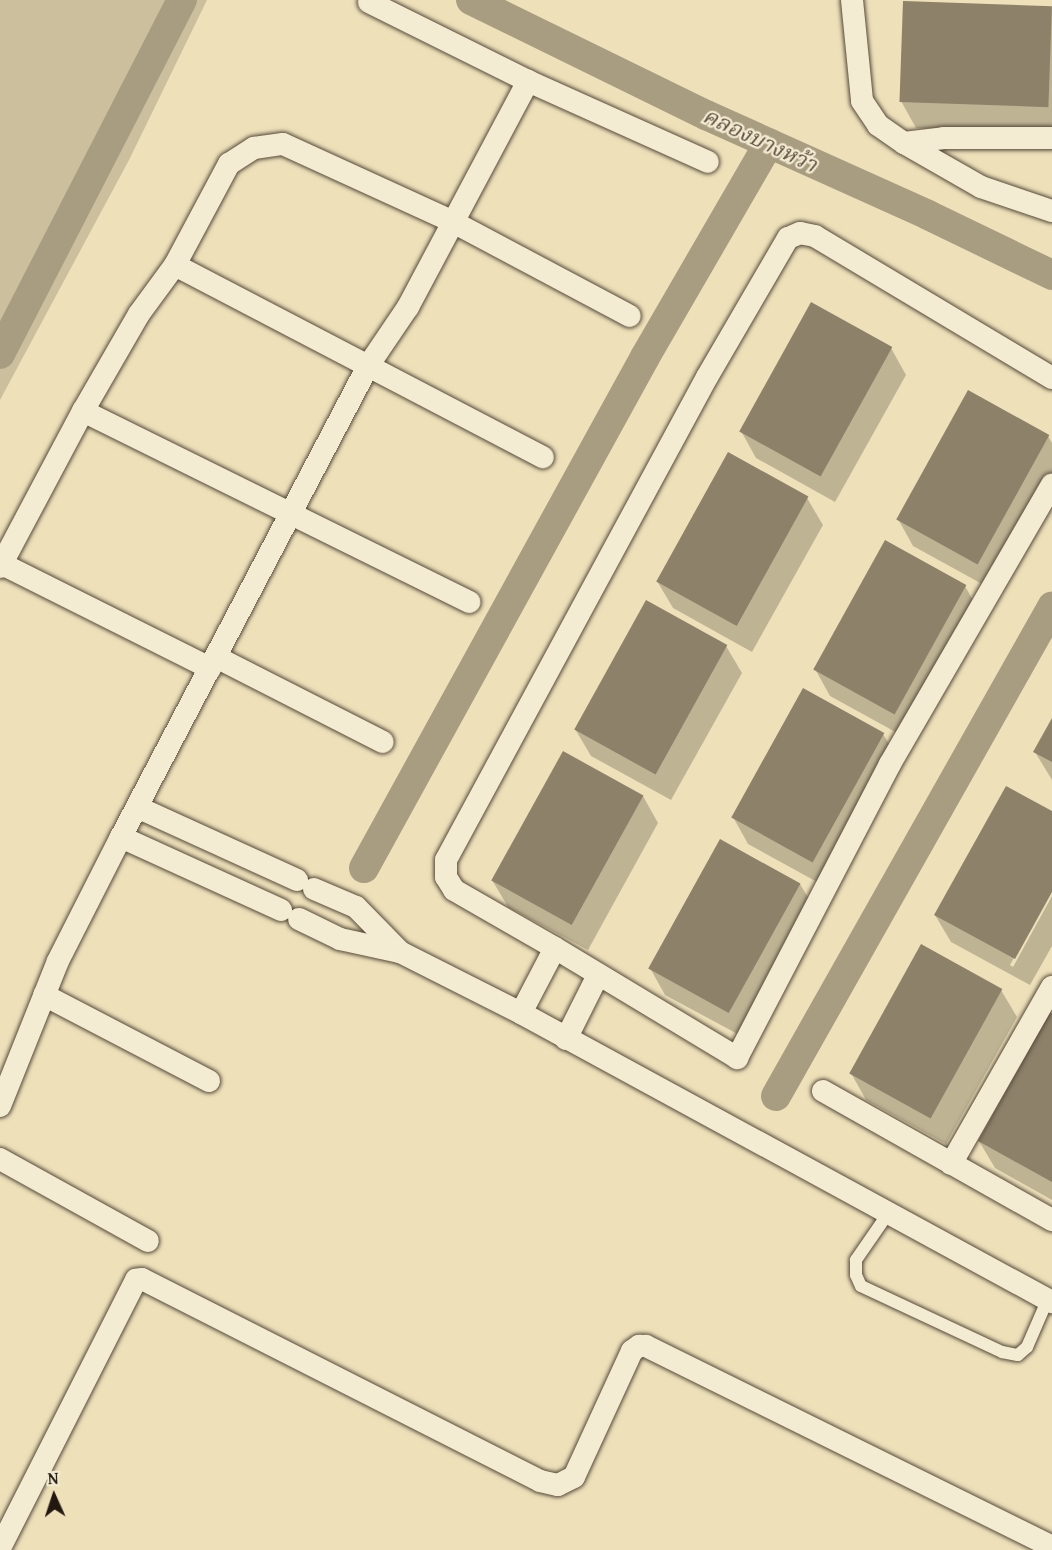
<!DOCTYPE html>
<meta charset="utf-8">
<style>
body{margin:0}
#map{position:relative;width:1052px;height:1550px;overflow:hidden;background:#eee1ba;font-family:"Gentium Book Plus","Noto Serif Thai",serif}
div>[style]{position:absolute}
.green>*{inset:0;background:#cbbf9d}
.shadow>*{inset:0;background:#0003}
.canal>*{height:30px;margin:-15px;padding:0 15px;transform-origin:15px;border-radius:15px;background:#a99d81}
.building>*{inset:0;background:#8d8169;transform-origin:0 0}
.roads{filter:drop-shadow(0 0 2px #564a3b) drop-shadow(0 0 2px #564a3b)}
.lane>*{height:12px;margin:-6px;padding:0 6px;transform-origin:6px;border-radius:6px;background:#f4ecd2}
.street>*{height:22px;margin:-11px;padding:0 11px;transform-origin:11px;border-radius:11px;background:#f4ecd2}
span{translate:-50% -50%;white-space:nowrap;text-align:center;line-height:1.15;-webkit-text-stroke:4.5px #f4ecd2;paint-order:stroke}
.water-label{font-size:22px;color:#594d3e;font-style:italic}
.north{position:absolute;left:24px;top:1466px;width:60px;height:60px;-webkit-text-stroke:4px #f4ecd2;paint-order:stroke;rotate:357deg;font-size:16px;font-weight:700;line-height:24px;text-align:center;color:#231811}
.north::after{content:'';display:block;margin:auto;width:21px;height:27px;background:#231811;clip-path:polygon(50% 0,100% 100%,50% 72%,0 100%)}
</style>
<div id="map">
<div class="green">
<div style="clip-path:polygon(0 0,207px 0,129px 160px,0 400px)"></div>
</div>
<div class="shadow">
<div style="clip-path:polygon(1052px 8px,1052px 133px,916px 128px,901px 101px)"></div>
<div style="clip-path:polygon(891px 348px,906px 375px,835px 502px,756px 458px,741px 431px)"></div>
<div style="clip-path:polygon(1048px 436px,1052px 443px,1052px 483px,993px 590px,913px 546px,898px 519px)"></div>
<div style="clip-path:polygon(807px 498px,823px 525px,752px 652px,673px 608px,657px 581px)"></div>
<div style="clip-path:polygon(965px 586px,980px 613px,910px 740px,830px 696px,815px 669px)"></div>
<div style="clip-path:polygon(726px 646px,742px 673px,671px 800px,591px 756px,575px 729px)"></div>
<div style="clip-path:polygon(1052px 721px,1052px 780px,1035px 752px)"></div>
<div style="clip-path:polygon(883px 734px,899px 761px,828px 888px,748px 844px,733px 817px)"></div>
<div style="clip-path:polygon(643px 796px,658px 823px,588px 950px,508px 907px,492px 880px)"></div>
<div style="clip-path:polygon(1052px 813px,1052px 889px,1010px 965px,1013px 967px,1052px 896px,1052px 946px,1030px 985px,951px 942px,935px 915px)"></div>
<div style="clip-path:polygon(800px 884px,816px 911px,745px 1038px,665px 995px,650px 968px)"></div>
<div style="clip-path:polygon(1001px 990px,1017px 1017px,946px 1144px,866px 1100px,851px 1073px)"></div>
<div style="clip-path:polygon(1052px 1015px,1052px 1200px,995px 1168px,979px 1141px)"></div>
</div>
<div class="canal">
<div style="left:471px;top:0;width:262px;rotate:26.1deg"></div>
<div style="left:706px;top:115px;width:243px;rotate:24.2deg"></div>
<div style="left:928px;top:215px;width:138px;rotate:25.8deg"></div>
<div style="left:0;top:354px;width:398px;rotate:-62.8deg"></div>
<div style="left:364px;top:868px;width:583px;rotate:-61.19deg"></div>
<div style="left:645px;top:357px;width:247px;rotate:-59.9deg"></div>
<div style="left:776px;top:1096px;width:562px;rotate:-60.56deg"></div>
</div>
<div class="building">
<div style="left:903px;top:1px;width:149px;height:101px;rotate:2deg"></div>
<div style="left:811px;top:302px;width:93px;height:148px;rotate:29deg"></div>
<div style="left:968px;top:390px;width:93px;height:148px;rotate:29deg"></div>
<div style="left:728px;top:452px;width:92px;height:148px;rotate:29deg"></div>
<div style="left:885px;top:540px;width:93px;height:148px;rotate:29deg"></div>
<div style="left:646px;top:600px;width:93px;height:148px;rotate:29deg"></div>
<div style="left:803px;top:688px;width:93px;height:148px;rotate:29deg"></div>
<div style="clip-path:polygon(1052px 718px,1052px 762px,1033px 752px)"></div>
<div style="left:563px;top:751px;width:92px;height:148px;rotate:29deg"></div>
<div style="clip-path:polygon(1006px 786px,1052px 811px,1052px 892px,1015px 959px,934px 915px)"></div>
<div style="left:720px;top:839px;width:92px;height:148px;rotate:29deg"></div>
<div style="left:921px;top:944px;width:93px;height:148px;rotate:29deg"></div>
<div style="clip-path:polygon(1050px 1012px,1052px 1014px,1052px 1182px,978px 1141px)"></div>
</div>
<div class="roads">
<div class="lane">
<div style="left:887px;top:1215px;width:55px;rotate:124.6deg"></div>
<div style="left:856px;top:1260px;width:15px;rotate:90deg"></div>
<div style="left:856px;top:1275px;width:12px;rotate:66deg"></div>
<div style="left:861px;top:1286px;width:156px;rotate:25.1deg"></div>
<div style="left:1002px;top:1352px;width:16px;rotate:11deg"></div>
<div style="left:1018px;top:1355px;width:12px;rotate:-42deg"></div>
<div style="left:1027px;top:1347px;width:50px;rotate:-66.5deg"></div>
</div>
<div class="street">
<div style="left:852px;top:0;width:101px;rotate:84.3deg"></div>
<div style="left:862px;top:101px;width:29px;rotate:56deg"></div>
<div style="left:878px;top:125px;width:32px;rotate:35deg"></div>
<div style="left:904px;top:143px;width:89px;rotate:29.7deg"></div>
<div style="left:981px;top:187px;width:75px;rotate:18.7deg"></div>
<div style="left:369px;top:2px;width:178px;rotate:26.4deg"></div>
<div style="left:528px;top:81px;width:197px;rotate:24.2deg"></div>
<div style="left:904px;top:143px;width:40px;rotate:-7.1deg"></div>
<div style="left:944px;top:138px;width:108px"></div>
<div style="left:175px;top:265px;width:415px;rotate:27.6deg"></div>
<div style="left:1052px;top:378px;width:276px;rotate:-149.1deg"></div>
<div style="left:815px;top:236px;width:15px;rotate:-169deg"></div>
<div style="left:800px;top:233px;width:13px;rotate:157deg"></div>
<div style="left:788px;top:238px;width:161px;rotate:120.2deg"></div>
<div style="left:707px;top:377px;width:549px;rotate:118.39deg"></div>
<div style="left:446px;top:860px;width:17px;rotate:90deg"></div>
<div style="left:446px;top:877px;width:15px;rotate:58deg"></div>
<div style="left:454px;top:890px;width:116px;rotate:29.9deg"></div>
<div style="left:555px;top:948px;width:213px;rotate:31.1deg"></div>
<div style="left:737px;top:1058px;width:331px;rotate:-62.5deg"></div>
<div style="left:890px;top:764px;width:323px;rotate:-59.9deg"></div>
<div style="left:83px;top:411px;width:431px;rotate:26.3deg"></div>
<div style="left:0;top:563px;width:235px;rotate:26.6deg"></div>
<div style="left:0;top:567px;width:177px;rotate:-62deg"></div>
<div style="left:83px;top:411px;width:112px;rotate:-60deg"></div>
<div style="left:139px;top:314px;width:61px;rotate:-53.7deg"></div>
<div style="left:175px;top:265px;width:115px;rotate:-61.9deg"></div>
<div style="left:229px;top:164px;width:30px;rotate:-33deg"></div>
<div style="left:254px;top:148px;width:29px;rotate:-8deg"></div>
<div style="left:283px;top:144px;width:187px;rotate:24.6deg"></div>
<div style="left:453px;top:222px;width:200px;rotate:28deg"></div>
<div style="left:216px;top:657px;width:187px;rotate:27deg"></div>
<div style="left:137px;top:807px;width:176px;rotate:24.5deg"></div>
<div style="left:121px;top:837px;width:176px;rotate:24.5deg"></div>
<div style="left:314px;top:889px;width:46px;rotate:23.2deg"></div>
<div style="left:356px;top:907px;width:63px;rotate:45.6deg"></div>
<div style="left:299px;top:919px;width:46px;rotate:26deg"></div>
<div style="left:340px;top:939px;width:61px;rotate:12.2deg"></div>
<div style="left:400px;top:952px;width:136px;rotate:26.8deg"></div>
<div style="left:521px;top:1013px;width:605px;rotate:28.56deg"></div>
<div style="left:44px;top:995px;width:186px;rotate:27.5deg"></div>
<div style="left:521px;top:1013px;width:73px;rotate:-62.4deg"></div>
<div style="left:566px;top:1039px;width:72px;rotate:-63.4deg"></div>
<div style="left:823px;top:1091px;width:263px;rotate:29.4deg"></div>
<div style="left:0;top:1106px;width:156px;rotate:-68.2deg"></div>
<div style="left:58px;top:961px;width:139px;rotate:-63.1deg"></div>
<div style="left:121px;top:837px;width:532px;rotate:-62.33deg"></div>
<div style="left:368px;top:366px;width:71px;rotate:-55.9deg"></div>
<div style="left:408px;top:307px;width:256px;rotate:-62deg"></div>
<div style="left:0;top:1159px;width:169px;rotate:29deg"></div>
<div style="left:951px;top:1164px;width:204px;rotate:-60.3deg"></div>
<div style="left:0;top:1548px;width:301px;rotate:-63.1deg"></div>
<div style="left:136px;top:1280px;width:6px;rotate:-9deg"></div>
<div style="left:142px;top:1279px;width:446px;rotate:26.9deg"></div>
<div style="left:540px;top:1481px;width:18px;rotate:13deg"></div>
<div style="left:558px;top:1485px;width:18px;rotate:-27deg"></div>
<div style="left:574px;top:1477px;width:139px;rotate:-65.3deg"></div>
<div style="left:632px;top:1351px;width:9px;rotate:-36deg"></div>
<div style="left:639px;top:1346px;width:7px"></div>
<div style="left:646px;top:1346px;width:453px;rotate:26.3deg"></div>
</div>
</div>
<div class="water-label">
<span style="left:760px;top:140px;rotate:25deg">คลองบางหว้า</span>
</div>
<div class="north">N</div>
</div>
